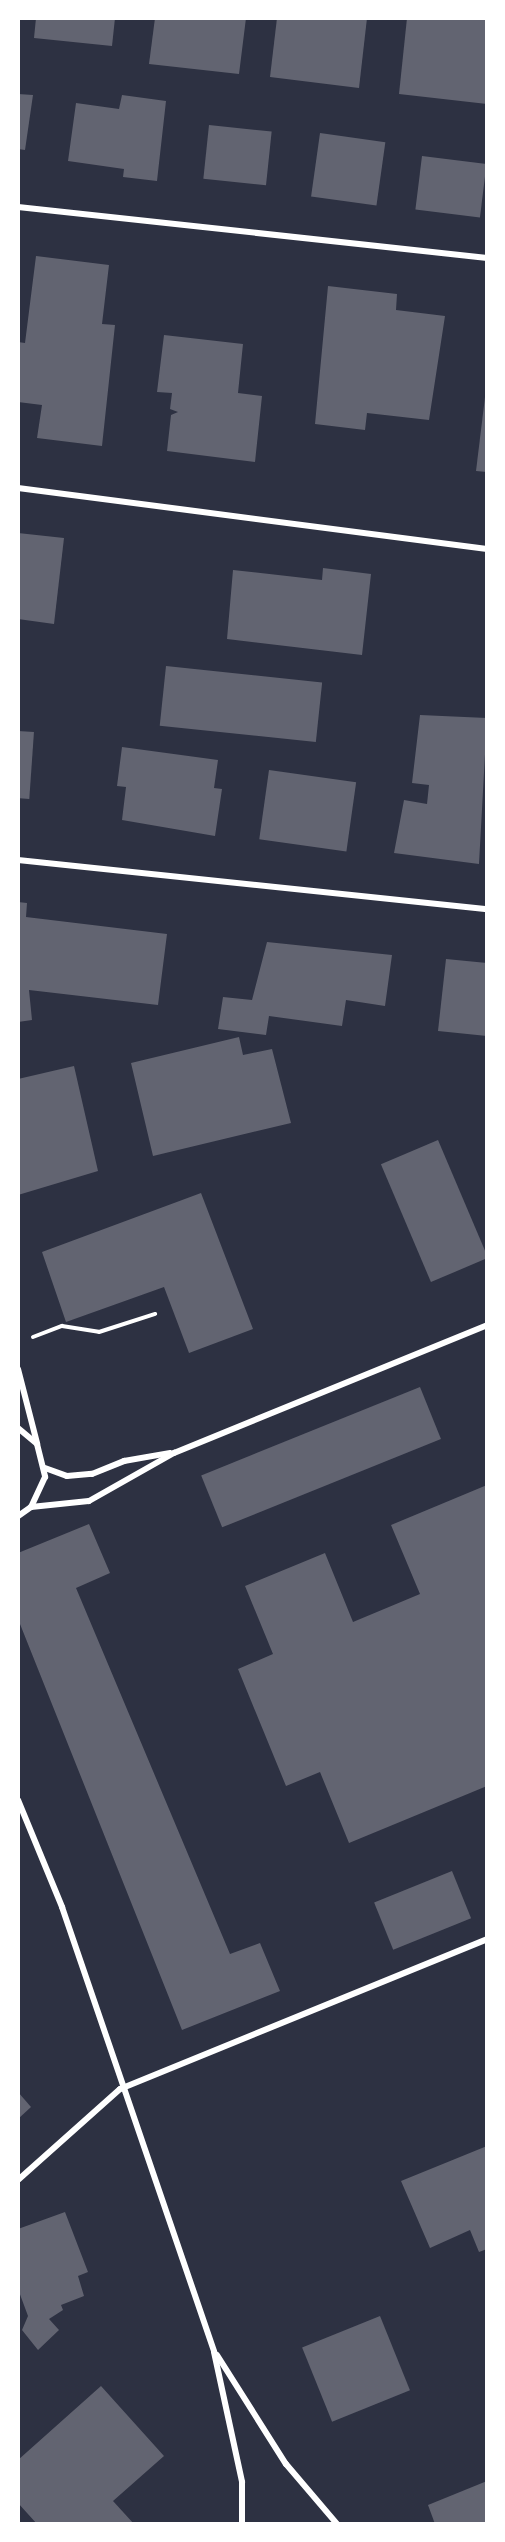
<!DOCTYPE html>
<style>
body{margin:0}
#map{position:relative;width:505px;height:2542px;overflow:hidden;background:#2d3142;font-family:"Sofia Sans Condensed",sans-serif}
div>[style]{position:absolute}
.building>*{inset:0;background:#626471;transform-origin:0 0}
.path>*{height:4px;margin:-2px;padding:0 2px;transform-origin:2px;border-radius:2px;background:#fff}
.minor>*{height:6px;margin:-3px;padding:0 3px;transform-origin:3px;border-radius:3px;background:#fff}
span{translate:-50% -50%;white-space:nowrap;text-align:center;line-height:1.15;-webkit-text-stroke:4.5px #fff;paint-order:stroke}
.frame{position:absolute;inset:0;border:20px solid #fff;pointer-events:none}
</style>
<div id="map">
<div class="building">
<div style="clip-path:polygon(36px 18px,115px 18px,112px 46px,34px 38px)"></div>
<div style="clip-path:polygon(155px 18px,246px 18px,239px 74px,149px 64px)"></div>
<div style="clip-path:polygon(277px 18px,367px 18px,359px 88px,270px 77px)"></div>
<div style="clip-path:polygon(407px 18px,487px 19px,487px 104px,399px 94px)"></div>
<div style="clip-path:polygon(18px 94px,33px 95px,25px 150px,18px 149px)"></div>
<div style="clip-path:polygon(122px 95px,166px 101px,157px 181px,123px 177px,124px 169px,68px 161px,76px 103px,119px 109px)"></div>
<div style="left:209px;top:125px;width:63px;height:54px;rotate:6deg"></div>
<div style="left:320px;top:133px;width:66px;height:64px;rotate:8deg"></div>
<div style="left:422px;top:156px;width:65px;height:54px;rotate:7deg"></div>
<div style="clip-path:polygon(36px 256px,109px 265px,102px 324px,115px 325px,102px 446px,37px 438px,42px 405px,18px 402px,18px 342px,25px 343px)"></div>
<div style="clip-path:polygon(328px 286px,397px 294px,396px 310px,445px 316px,429px 420px,367px 413px,365px 430px,315px 424px)"></div>
<div style="clip-path:polygon(164px 335px,243px 344px,238px 393px,262px 396px,255px 462px,167px 451px,171px 415px,178px 412px,170px 409px,172px 393px,157px 392px)"></div>
<div style="clip-path:polygon(486px 389px,487px 389px,487px 472px,476px 471px)"></div>
<div style="clip-path:polygon(18px 533px,64px 538px,54px 624px,18px 619px)"></div>
<div style="clip-path:polygon(323px 568px,371px 574px,362px 655px,227px 639px,233px 570px,322px 580px)"></div>
<div style="left:166px;top:666px;width:157px;height:60px;rotate:6deg"></div>
<div style="clip-path:polygon(420px 715px,487px 718px,479px 864px,394px 853px,404px 800px,427px 804px,429px 785px,412px 783px)"></div>
<div style="left:18px;top:731px;width:16px;height:67px;rotate:4deg"></div>
<div style="clip-path:polygon(122px 747px,218px 760px,214px 788px,222px 789px,215px 836px,122px 820px,126px 787px,117px 786px)"></div>
<div style="left:269px;top:770px;width:88px;height:70px;rotate:8deg"></div>
<div style="clip-path:polygon(18px 902px,27px 903px,26px 917px,167px 934px,158px 1005px,29px 990px,32px 1020px,18px 1022px)"></div>
<div style="clip-path:polygon(267px 942px,392px 955px,385px 1006px,346px 1000px,342px 1026px,269px 1016px,266px 1035px,218px 1029px,223px 997px,252px 1000px)"></div>
<div style="clip-path:polygon(446px 959px,487px 963px,487px 1036px,438px 1031px)"></div>
<div style="clip-path:polygon(239px 1037px,243px 1055px,272px 1049px,291px 1123px,153px 1156px,131px 1063px)"></div>
<div style="clip-path:polygon(74px 1066px,98px 1171px,18px 1195px,18px 1079px)"></div>
<div style="left:438px;top:1140px;width:128px;height:62px;rotate:67deg"></div>
<div style="clip-path:polygon(201px 1193px,253px 1329px,189px 1353px,164px 1287px,66px 1322px,42px 1252px)"></div>
<div style="left:420px;top:1387px;width:56px;height:236px;rotate:68deg"></div>
<div style="clip-path:polygon(487px 1485px,487px 1786px,349px 1843px,320px 1772px,286px 1786px,238px 1669px,273px 1654px,245px 1586px,325px 1553px,353px 1622px,420px 1594px,391px 1525px)"></div>
<div style="clip-path:polygon(89px 1524px,110px 1573px,76px 1588px,230px 1954px,260px 1943px,280px 1991px,182px 2030px,18px 1619px,18px 1553px)"></div>
<div style="left:452px;top:1871px;width:51px;height:84px;rotate:68deg"></div>
<div style="clip-path:polygon(18px 2092px,31px 2107px,18px 2119px)"></div>
<div style="clip-path:polygon(487px 2146px,487px 2249px,479px 2252px,470px 2230px,430px 2248px,401px 2181px)"></div>
<div style="clip-path:polygon(65px 2212px,88px 2272px,78px 2276px,84px 2296px,61px 2305px,63px 2310px,49px 2319px,59px 2330px,38px 2350px,22px 2330px,28px 2316px,18px 2289px,18px 2229px)"></div>
<div style="left:380px;top:2316px;width:80px;height:84px;rotate:68deg"></div>
<div style="clip-path:polygon(101px 2386px,164px 2456px,113px 2501px,134px 2524px,37px 2524px,18px 2503px,18px 2460px)"></div>
<div style="clip-path:polygon(487px 2481px,487px 2524px,435px 2524px,428px 2505px)"></div>
</div>
<div class="path">
<div style="left:33px;top:1337px;width:31px;rotate:-21deg"></div>
<div style="left:62px;top:1326px;width:37px;rotate:9deg"></div>
<div style="left:99px;top:1332px;width:59px;rotate:-17.8deg"></div>
</div>
<div class="minor">
<div style="left:18px;top:207px;width:472px;rotate:6.2deg"></div>
<div style="left:18px;top:488px;width:473px;rotate:7.4deg"></div>
<div style="left:18px;top:860px;width:472px;rotate:6deg"></div>
<div style="left:18px;top:1369px;width:76px;rotate:75.6deg"></div>
<div style="left:18px;top:1428px;width:25px;rotate:40deg"></div>
<div style="left:37px;top:1444px;width:34px;rotate:76deg"></div>
<div style="left:45px;top:1477px;width:33px;rotate:115deg"></div>
<div style="left:31px;top:1507px;width:16px;rotate:145deg"></div>
<div style="left:45px;top:1468px;width:23px;rotate:20deg"></div>
<div style="left:67px;top:1476px;width:25px;rotate:-5deg"></div>
<div style="left:92px;top:1474px;width:35px;rotate:-22deg"></div>
<div style="left:124px;top:1461px;width:47px;rotate:-9.9deg"></div>
<div style="left:31px;top:1507px;width:58px;rotate:-5.9deg"></div>
<div style="left:89px;top:1501px;width:98px;rotate:-29.5deg"></div>
<div style="left:174px;top:1453px;width:338px;rotate:-22.2deg"></div>
<div style="left:18px;top:1800px;width:116px;rotate:67.6deg"></div>
<div style="left:62px;top:1907px;width:470px;rotate:71.1deg"></div>
<div style="left:214px;top:2352px;width:133px;rotate:77.8deg"></div>
<div style="left:242px;top:2482px;width:42px;rotate:90deg"></div>
<div style="left:18px;top:2180px;width:137px;rotate:-41.7deg"></div>
<div style="left:120px;top:2089px;width:396px;rotate:-22.2deg"></div>
<div style="left:217px;top:2355px;width:129px;rotate:57.7deg"></div>
<div style="left:286px;top:2464px;width:79px;rotate:49.6deg"></div>
</div>
<div class="frame"></div>
</div>
